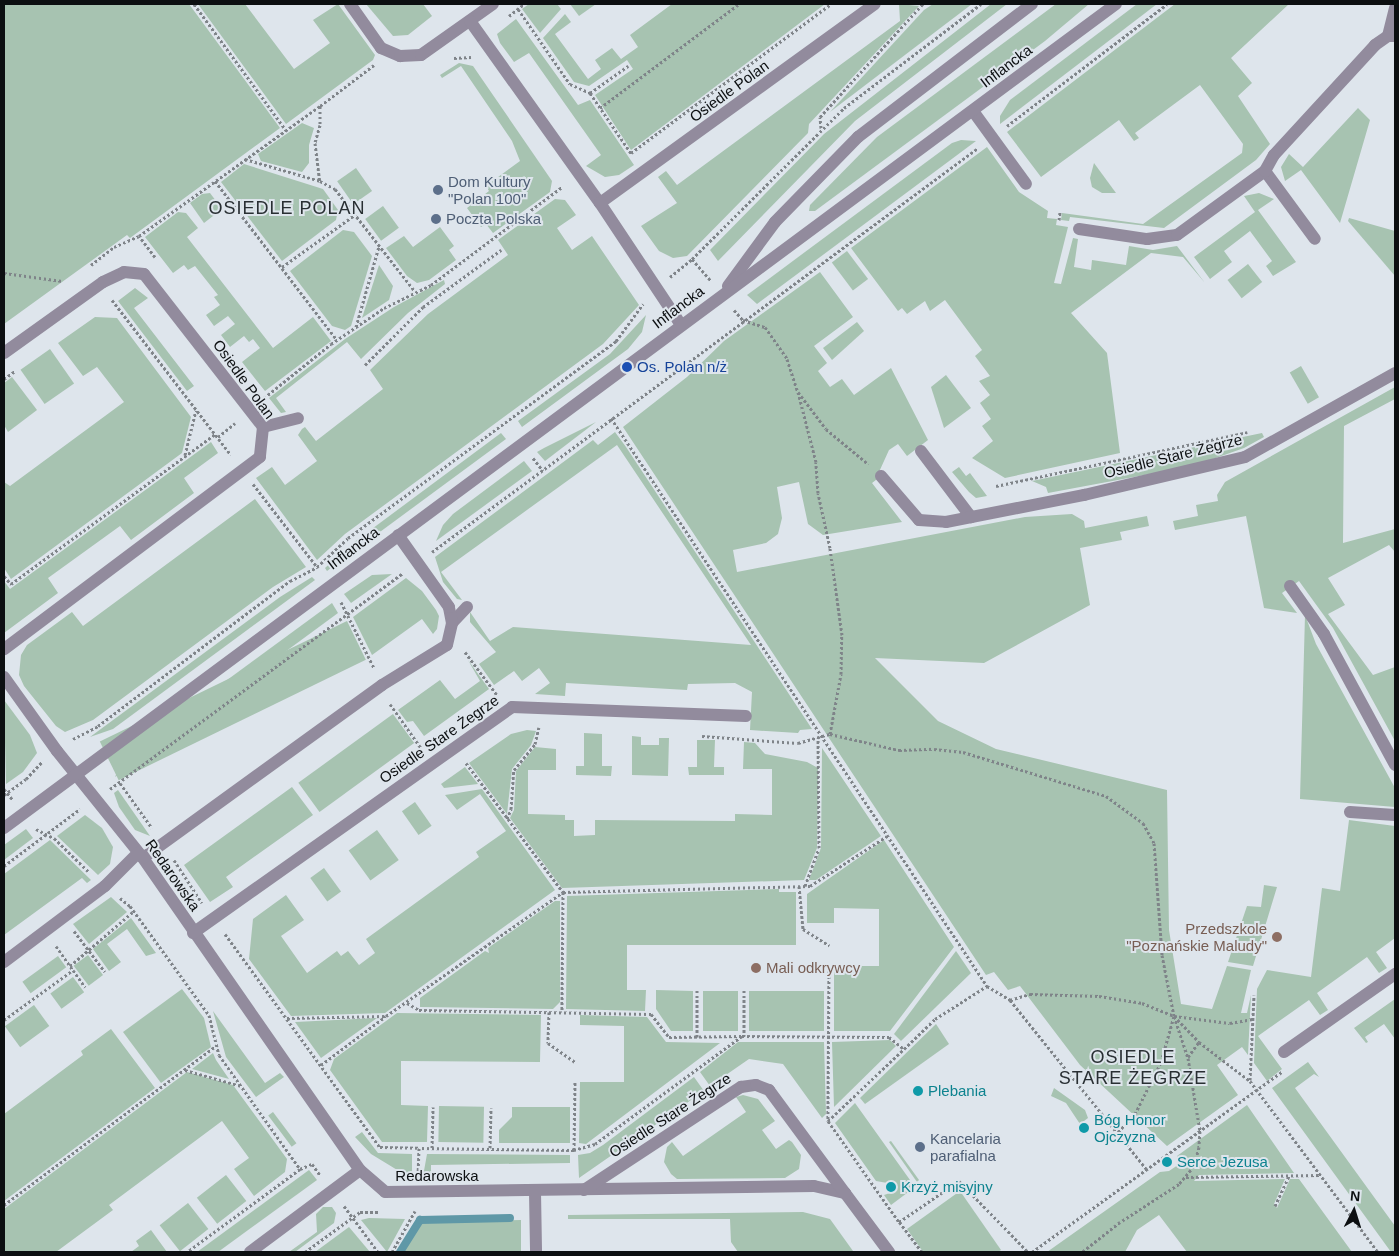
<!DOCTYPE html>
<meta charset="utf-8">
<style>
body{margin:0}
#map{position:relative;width:1399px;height:1256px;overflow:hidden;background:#dee5ec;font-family:Helvetica,sans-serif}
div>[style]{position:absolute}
.green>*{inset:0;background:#a7c3b1;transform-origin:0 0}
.stream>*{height:8px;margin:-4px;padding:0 4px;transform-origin:4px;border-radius:4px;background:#5f98a7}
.path>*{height:3px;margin-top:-1.5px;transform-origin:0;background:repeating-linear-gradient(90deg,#7f8489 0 2.5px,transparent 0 5px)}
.minor>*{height:12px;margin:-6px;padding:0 6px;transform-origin:6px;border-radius:6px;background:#928b9d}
.dots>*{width:14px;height:14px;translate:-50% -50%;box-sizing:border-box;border:2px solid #dee5ec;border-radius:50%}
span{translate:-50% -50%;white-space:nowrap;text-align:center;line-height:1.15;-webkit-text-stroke:4px #dee5ec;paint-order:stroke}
.street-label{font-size:15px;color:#0c0f11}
.service-label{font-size:15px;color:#4e5e75}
.left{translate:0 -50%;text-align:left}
.transit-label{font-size:15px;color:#164399}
.education-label{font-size:15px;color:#785e54}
.right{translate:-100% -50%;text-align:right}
.culture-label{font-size:15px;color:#0d838f}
.quarter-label{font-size:18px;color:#292f33;letter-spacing:1px}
.frame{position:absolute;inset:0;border:5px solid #0c0f11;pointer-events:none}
.north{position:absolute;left:1329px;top:1186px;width:50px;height:50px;-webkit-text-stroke:4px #dee5ec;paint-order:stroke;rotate:5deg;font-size:14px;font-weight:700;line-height:20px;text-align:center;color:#0c0f11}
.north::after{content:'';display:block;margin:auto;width:18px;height:22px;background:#0c0f11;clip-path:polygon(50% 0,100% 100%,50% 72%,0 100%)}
</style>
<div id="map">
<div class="green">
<div style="clip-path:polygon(4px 4px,189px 4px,280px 128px,130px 238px,127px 235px,4px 324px)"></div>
<div style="clip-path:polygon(198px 4px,245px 4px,294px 69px,330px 43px,313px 20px,338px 4px,375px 55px,373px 60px,286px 124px)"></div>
<div style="clip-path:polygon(366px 4px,423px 4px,432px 16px,408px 35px,393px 36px)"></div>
<div style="clip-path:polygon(529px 4px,557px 4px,561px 9px,540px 33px,522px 9px)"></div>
<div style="clip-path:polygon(570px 4px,596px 4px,579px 16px)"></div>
<div style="clip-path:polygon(672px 4px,825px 4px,631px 150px,595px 95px,633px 69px,627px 60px,589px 86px,574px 82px,543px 38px,565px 14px,571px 22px,555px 34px,588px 79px,601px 69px,595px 60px,612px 48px,621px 59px,638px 47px,630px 35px)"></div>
<div style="clip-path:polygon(899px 4px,919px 6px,809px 124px,808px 133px,687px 256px,673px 258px,659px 251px,641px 226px,677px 203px,658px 177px,666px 171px,677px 185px,900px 21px)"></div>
<div style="clip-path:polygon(933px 4px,972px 4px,830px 112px,924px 10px)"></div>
<div style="clip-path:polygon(991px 4px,1007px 4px,855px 121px,718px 261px,710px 250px,824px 134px)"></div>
<div style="clip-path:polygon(1056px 4px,1089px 4px,1045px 41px,815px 211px,809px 211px,810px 205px,877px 137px)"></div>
<div style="clip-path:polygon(1137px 4px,1157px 4px,1000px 124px,1000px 116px,1010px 100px)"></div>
<div style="clip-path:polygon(1175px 4px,1289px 4px,1231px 58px,1252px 83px,1238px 96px,1270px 144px,1256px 160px,1164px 228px,1070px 217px,1069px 221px,1061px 220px,1062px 213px,1143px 224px,1242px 153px,1243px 144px,1200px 85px,1135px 133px,1139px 138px,1134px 141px,1119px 120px,1041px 177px,1007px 132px)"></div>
<div style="clip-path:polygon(516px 19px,578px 105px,590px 100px,634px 165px,619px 175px,605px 177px,586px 166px,601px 155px,529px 53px,514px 62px,500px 43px,497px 34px)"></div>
<div style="clip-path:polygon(459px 63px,473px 66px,552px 181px,550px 192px,493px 233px,486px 224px,481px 227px,467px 208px,489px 191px,486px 186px,520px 161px,512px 141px,461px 66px,442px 78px,440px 75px)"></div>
<div style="clip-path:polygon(1358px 108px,1370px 120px,1340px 223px,1301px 170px,1285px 181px,1281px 167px,1289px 154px,1303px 167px)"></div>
<div style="clip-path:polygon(302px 123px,314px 128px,309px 145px,309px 163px,302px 172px,261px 161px,258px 154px)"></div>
<div style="clip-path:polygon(961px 140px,976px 141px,757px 304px,747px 295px,952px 143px)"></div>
<div style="clip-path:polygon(987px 147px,1019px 192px,1048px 211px,1047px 218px,1057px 219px,1056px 225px,1068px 227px,1054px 283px,1061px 284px,1073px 238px,1078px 239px,1074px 267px,1091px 270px,1092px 260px,1126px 265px,1129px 246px,1153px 250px,1177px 246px,1205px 283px,1183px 257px,1151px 253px,1071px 313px,1107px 353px,1120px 453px,1005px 478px,972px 458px,993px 441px,982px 426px,991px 419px,980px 403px,990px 395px,979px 381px,990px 376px,975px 356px,982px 350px,945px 300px,930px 311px,925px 301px,907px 314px,902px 308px,898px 311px,851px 248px)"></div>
<div style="clip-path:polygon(1094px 163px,1116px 193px,1102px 193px,1092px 187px,1090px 178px)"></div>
<div style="clip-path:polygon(244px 164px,323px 189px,338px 210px,336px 220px,282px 261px,221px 182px)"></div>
<div style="left:356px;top:168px;width:28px;height:23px;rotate:55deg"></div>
<div style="clip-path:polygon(210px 193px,222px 209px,204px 223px,190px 203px,202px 194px)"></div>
<div style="clip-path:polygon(1259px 193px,1274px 199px,1258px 210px,1296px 262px,1273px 276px,1266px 266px,1272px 261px,1250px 231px,1224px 251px,1232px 262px,1210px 279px,1194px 257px,1255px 212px,1244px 196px)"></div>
<div style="clip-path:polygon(555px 199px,565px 200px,576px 215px,557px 228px,572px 250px,592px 236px,639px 305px,603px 344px,345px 534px,317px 560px,256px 478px,272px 467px,285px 485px,317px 461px,298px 435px,302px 429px,305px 427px,316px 441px,383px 389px,370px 370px,428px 314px,508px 255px,498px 240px)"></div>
<div style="left:383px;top:206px;width:27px;height:22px;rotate:54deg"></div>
<div style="clip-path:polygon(178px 212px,186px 213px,198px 228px,187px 237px,273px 348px,313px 317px,331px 341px,265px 391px,242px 362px,260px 348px,253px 339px,249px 342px,244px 336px,230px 347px,221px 335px,235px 324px,228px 316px,214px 326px,206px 315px,220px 305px,214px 297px,218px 295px,195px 266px,188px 270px,184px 265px,173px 273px,145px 237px)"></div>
<div style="clip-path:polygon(1349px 218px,1395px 231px,1395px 276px,1348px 221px)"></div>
<div style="clip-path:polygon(440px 227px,454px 246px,449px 250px,456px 260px,429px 280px,417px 283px,407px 276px,386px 248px,404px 236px,413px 247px)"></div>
<div style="clip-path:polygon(343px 230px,354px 232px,372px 256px,351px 326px,345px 330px,332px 326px,290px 271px)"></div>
<div style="left:847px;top:251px;width:35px;height:19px;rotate:53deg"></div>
<div style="left:1248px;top:264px;width:23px;height:26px;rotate:52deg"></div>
<div style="clip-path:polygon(379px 265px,393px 286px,389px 300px,362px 318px)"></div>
<div style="clip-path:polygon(820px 272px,853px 317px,814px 346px,827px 363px,818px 371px,830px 387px,842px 379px,854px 395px,891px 368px,928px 440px,907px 456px,898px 444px,889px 450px,879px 472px,881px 476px,872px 483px,902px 522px,823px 535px,808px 524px,799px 482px,777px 487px,782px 518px,778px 534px,766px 543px,733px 550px,737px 572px,1025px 517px,1072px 514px,1084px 521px,1085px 528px,1147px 516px,1149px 526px,1120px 532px,1122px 540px,1080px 548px,1090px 605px,984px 663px,875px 658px,938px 721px,996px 749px,1167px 790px,1169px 930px,1181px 1004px,1212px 1009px,1227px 966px,1251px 970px,1241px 1013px,1247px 1013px,1251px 995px,1248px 1055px,1242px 1047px,1217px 1065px,1238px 1095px,1167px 1146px,1080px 1065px,1020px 986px,1008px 990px,994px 972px,986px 975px,623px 427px,687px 377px,724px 341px)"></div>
<div style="clip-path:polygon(444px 280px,445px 284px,408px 313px,361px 359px,347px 342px,276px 398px,286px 412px,281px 413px,269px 398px,345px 339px,394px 307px)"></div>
<div style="clip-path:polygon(135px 288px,148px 298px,134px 308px,194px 386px,187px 391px,118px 301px)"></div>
<div style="clip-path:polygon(646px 315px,642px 332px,628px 349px,522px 427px,518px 421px,610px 354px)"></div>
<div style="clip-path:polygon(95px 317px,117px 318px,191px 417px,182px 453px,11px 579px,4px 568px,4px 482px,10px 486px,124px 402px,97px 367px,83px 376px,58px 343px)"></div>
<div style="clip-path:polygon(857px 322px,864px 331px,832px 360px,823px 348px)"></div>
<div style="left:50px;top:349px;width:42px;height:36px;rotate:55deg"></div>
<div style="left:1301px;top:366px;width:36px;height:13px;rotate:60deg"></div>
<div style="clip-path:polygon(946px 375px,971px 408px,944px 428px,931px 387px)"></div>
<div style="clip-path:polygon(12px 377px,37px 410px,8px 432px,4px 425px,4px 383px)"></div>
<div style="clip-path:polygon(1395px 387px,1395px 399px,1344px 426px,1343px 543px,1395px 529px,1395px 552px,1389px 545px,1328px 578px,1345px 605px,1328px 614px,1373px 675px,1395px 667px,1395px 741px,1333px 628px,1299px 581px,1282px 593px,1297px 613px,1264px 608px,1246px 516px,1175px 530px,1173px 521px,1198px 516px,1196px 505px,1218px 501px,1217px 495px,1225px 482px)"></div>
<div style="clip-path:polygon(596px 422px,545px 461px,537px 452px,544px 448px)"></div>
<div style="clip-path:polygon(615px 432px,626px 447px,812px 729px,800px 730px,798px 733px,750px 730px,752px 692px,735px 683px,688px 684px,687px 690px,566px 683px,565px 696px,535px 694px,550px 683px,539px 668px,522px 681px,514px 671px,494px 685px,479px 664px,496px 652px,470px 622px,470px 612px,490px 641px,513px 627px,751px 645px,617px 445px,441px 572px,462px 600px,457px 599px,443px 582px,435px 557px,593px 440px,598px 445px)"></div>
<div style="clip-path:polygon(501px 433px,506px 439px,327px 571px,325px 568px,353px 543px)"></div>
<div style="clip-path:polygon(1262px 433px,1264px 437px,1244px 448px,1193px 466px,1048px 493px,1046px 487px,1032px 481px)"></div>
<div style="clip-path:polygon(211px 442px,218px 453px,184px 478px,194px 493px,131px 540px,120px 526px,48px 578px,58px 593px,4px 633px,4px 581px,10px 589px)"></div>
<div style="clip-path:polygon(524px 461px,532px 471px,436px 541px,443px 525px,453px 514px)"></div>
<div style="clip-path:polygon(959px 467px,966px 476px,970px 473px,987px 496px,976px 498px,969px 492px,952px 472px)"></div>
<div style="clip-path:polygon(255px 499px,306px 567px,273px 587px,93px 720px,65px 732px,56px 726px,24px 686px,19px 675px,21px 655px,27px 645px,72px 612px,83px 626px)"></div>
<div style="clip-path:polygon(392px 574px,351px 603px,344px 594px,372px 575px)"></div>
<div style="clip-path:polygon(312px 577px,315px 580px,113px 729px,90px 737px,280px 597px)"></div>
<div style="clip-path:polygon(406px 578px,422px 591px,436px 610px,439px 616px,437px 629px,433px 634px,422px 619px,372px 655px,353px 617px)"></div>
<div style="clip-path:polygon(332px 603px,338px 613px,115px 777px,123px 760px,136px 747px)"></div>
<div style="clip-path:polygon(1305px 615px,1316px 644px,1395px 788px,1395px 807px,1300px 799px)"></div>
<div style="left:347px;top:621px;width:43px;height:275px;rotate:64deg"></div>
<div style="clip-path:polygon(468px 660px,489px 689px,424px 736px,413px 721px,407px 722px,398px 710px,440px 680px,455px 699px,480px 681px)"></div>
<div style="clip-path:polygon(4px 700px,30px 735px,37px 753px,23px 772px,6px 784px)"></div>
<div style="left:393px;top:714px;width:36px;height:117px;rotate:54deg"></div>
<div style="clip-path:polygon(527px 730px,536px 731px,531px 745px,512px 769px,507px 814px,469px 763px,511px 734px)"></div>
<div style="clip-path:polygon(584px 733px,602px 734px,602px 766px,612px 766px,611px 776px,576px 775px,576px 766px,584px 766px)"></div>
<div style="clip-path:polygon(632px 736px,641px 737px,641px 745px,659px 745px,659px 738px,669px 738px,668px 776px,632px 775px)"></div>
<div style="clip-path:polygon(697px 740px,715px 740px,714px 767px,724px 767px,724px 775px,689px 775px,688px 767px,697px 767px)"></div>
<div style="clip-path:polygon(744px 742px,755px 743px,765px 754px,807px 762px,818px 768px,817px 848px,804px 880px,562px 888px,510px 818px,514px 810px,516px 771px,535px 747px,556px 749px,556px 770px,528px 770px,528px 814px,565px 815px,565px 820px,574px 820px,574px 836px,595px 835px,595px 820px,735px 821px,735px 814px,772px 815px,772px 769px,743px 769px)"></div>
<div style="clip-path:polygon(822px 748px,881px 836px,816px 880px,809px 880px,821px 848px)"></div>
<div style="clip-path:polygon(465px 767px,478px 784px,444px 788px,441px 784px)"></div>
<div style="clip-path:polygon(292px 787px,313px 815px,226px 877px,233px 887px,210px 902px,184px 865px)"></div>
<div style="clip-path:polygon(482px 789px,555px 890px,385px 1013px,291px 1016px,249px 959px,253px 919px,286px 895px,304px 920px,281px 936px,307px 973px,337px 951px,341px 956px,348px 951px,359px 965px,375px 953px,366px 939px,479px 857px,476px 852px,506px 831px,480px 794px,457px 810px,445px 795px)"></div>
<div style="clip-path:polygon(118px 790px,150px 836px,135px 830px,119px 807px,114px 793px)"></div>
<div style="left:415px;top:802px;width:29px;height:16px;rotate:55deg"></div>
<div style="clip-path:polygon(85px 815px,102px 828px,113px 847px,110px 864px,98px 875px,57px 836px)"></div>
<div style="clip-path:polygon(1349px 820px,1395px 826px,1395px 938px,1376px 952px,1387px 968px,1379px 973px,1367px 957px,1317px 993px,1328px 1010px,1320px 1015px,1309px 1000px,1258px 1036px,1282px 1069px,1267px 1081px,1254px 1063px,1257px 989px,1267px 970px,1311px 977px,1322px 888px,1340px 891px)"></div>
<div style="clip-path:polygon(26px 829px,33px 838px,4px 860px,4px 845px)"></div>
<div style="left:377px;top:830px;width:37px;height:35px;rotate:54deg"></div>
<div style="clip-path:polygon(50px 840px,91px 880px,87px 883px,82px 878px,4px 935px,4px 874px)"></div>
<div style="clip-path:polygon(884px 840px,954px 947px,890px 1031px,834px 1031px,834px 966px,879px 966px,879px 909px,834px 908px,834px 923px,807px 923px,807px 894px)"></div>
<div style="clip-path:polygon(166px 861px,196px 904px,181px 896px,169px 879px)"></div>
<div style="left:324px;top:868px;width:29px;height:17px;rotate:54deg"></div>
<div style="clip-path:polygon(1264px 885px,1277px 887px,1253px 966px,1228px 962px,1247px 906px,1261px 907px)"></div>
<div style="clip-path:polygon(779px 889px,779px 892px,796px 892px,796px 945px,627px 945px,627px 990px,646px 990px,645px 1011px,566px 1009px,567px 896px)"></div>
<div style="clip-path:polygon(111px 897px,127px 912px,89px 944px,73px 924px)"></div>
<div style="clip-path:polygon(555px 901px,560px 901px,560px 1002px,553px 1009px,420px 1007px,420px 998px,485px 951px,489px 953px,488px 948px)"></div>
<div style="clip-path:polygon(131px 918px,156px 953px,146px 956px,127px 929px,107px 944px,121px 962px,109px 971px,93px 949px)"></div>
<div style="clip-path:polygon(956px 951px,971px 973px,901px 1041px,894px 1034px)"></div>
<div style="left:88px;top:955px;width:25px;height:18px;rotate:53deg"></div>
<div style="left:58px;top:956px;width:14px;height:44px;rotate:54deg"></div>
<div style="left:73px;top:977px;width:19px;height:28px;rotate:54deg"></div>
<div style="clip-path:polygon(182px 989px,204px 1018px,211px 1047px,161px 1083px,123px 1032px)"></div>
<div style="clip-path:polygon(656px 990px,693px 991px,693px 1031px,671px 1031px,656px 1009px)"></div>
<div style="left:703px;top:991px;width:35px;height:40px"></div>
<div style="left:749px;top:991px;width:75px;height:40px"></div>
<div style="clip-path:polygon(1395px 999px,1395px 1039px,1384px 1024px,1365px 1037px,1368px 1042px,1366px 1043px,1354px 1028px)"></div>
<div style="left:34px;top:1005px;width:26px;height:36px;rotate:54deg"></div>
<div style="clip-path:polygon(213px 1011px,265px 1083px,280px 1073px,284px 1077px,256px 1097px,226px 1057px)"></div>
<div style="clip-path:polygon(397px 1013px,541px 1015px,540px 1062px,401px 1061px,401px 1105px,428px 1106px,427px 1142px,382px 1142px,330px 1070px,334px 1059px)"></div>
<div style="clip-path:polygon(580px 1015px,647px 1017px,666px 1042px,720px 1043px,586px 1144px,579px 1143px,580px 1082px,624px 1082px,624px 1026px,580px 1025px)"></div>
<div style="clip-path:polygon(377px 1018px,321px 1058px,295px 1022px)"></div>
<div style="clip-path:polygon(936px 1024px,949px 1044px,865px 1104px,860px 1098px)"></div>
<div style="clip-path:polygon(111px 1029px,155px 1088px,4px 1201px,4px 1114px,83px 1055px,81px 1051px)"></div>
<div style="clip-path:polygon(890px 1040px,896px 1046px,834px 1107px,832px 1042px)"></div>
<div style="clip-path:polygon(738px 1042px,824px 1042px,826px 1114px,822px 1118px,783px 1064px,749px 1059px,710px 1086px,700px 1072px)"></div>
<div style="clip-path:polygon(213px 1053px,216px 1060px,229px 1079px,192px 1069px)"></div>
<div style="clip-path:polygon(1308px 1062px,1319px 1077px,1314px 1074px,1295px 1088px,1395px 1226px,1395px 1252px,1391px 1252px,1272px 1088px)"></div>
<div style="clip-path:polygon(187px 1072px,233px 1085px,287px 1159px,285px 1172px,254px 1196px,234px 1169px,249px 1158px,222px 1121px,109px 1205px,113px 1210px,56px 1252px,4px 1252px,4px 1209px)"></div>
<div style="clip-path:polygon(694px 1077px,704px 1091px,579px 1178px,578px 1155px,590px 1153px,603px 1145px)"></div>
<div style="clip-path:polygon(1054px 1088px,1085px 1110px,1088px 1118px,1080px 1124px,1066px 1103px,1051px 1096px)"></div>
<div style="clip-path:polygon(743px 1095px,758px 1099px,775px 1121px,762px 1130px,776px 1149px,789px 1140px,792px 1142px,801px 1155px,799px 1169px,785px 1178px,677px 1179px,671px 1174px,664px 1162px,667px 1147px,672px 1142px,683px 1156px,746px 1112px,736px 1097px)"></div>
<div style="clip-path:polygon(855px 1103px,915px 1187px,891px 1205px,884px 1195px,893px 1192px,893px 1184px,876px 1181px,835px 1123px)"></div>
<div style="clip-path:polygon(1247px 1105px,1294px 1173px,1199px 1175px,1194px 1181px,1285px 1179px,1274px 1204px,1277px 1208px,1290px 1179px,1299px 1179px,1352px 1252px,1187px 1252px,1159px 1215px,1137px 1230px,1125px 1252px,1047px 1252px,1160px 1172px,1169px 1171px,1181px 1163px,1177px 1156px)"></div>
<div style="left:439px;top:1106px;width:45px;height:36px;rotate:1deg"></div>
<div style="clip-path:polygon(512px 1107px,570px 1107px,570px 1143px,499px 1143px,499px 1130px,512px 1117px)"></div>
<div style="left:273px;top:1112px;width:39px;height:6px;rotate:53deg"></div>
<div style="clip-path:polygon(362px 1132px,378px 1153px,412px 1154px,412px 1179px,371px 1154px,355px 1137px)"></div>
<div style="clip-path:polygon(891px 1141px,919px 1180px,917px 1182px,889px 1142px)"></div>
<div style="clip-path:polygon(427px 1154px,570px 1155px,570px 1163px,431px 1165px,431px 1183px,422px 1182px)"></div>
<div style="clip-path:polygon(309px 1170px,317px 1180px,218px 1252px,197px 1252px)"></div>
<div style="left:226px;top:1175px;width:33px;height:37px;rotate:52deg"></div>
<div style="clip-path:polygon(960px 1191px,1001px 1250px,998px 1252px,923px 1252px,907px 1229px)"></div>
<div style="left:188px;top:1203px;width:33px;height:36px;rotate:52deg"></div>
<div style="clip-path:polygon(323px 1207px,332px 1207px,336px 1213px,334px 1223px,295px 1252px,289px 1252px,317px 1232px,316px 1214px)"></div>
<div style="clip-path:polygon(803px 1212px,830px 1219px,853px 1251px,738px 1252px,731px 1242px,730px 1219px,568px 1219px,568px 1215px)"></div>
<div style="clip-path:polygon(369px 1218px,405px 1219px,387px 1252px,361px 1220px)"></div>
<div style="clip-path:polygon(521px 1220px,521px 1252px,402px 1252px,419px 1222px)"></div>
<div style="clip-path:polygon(349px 1227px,370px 1252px,315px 1252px)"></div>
<div style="clip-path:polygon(151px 1230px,167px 1252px,131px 1252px,139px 1246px,136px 1241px)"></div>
</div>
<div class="stream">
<div style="left:400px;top:1252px;width:38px;rotate:-58deg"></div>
<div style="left:420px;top:1220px;width:90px;rotate:-1.3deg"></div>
</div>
<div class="path">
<div style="left:194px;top:4px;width:156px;rotate:53.9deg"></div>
<div style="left:518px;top:9px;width:91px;rotate:55.3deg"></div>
<div style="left:570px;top:84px;width:22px;rotate:24deg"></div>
<div style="left:590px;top:93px;width:73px;rotate:55.7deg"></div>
<div style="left:631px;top:153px;width:249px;rotate:-36.7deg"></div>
<div style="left:509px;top:16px;width:19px;rotate:-39deg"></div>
<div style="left:454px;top:58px;width:17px;rotate:-3deg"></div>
<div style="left:374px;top:65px;width:68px;rotate:142.8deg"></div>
<div style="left:320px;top:106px;width:19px;rotate:90deg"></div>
<div style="left:320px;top:125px;width:19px;rotate:106deg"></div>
<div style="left:315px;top:143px;width:38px;rotate:83deg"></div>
<div style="left:320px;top:181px;width:17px;rotate:28deg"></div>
<div style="left:335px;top:189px;width:128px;rotate:52deg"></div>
<div style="left:590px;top:93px;width:47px;rotate:-35.4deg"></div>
<div style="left:600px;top:108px;width:174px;rotate:-36.8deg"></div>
<div style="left:1007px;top:126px;width:201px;rotate:-37.3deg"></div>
<div style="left:821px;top:128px;width:11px;rotate:-95deg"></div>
<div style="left:820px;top:117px;width:153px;rotate:-47.7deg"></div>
<div style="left:245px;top:159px;width:78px;rotate:16.3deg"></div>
<div style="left:215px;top:181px;width:200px;rotate:52.5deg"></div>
<div style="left:1059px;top:220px;width:8px;rotate:-83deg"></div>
<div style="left:155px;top:257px;width:26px;rotate:-127deg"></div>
<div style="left:139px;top:236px;width:223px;rotate:-35.7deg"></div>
<div style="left:692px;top:259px;width:28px;rotate:49deg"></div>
<div style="left:91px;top:265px;width:29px;rotate:-38deg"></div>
<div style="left:114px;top:247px;width:27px;rotate:-24deg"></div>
<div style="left:282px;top:267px;width:91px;rotate:-35.6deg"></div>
<div style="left:4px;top:273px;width:59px;rotate:7.9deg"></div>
<div style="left:670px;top:277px;width:28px;rotate:-39deg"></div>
<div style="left:692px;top:259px;width:214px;rotate:-44.8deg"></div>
<div style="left:844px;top:108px;width:172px;rotate:-37.2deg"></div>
<div style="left:112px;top:300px;width:195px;rotate:52.5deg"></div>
<div style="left:734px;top:310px;width:13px;rotate:48deg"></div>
<div style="left:743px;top:320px;width:23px;rotate:18deg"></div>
<div style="left:765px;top:327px;width:39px;rotate:55deg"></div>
<div style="left:787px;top:359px;width:35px;rotate:72deg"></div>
<div style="left:798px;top:392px;width:46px;rotate:52.9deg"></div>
<div style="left:826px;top:429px;width:55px;rotate:39.8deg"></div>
<div style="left:356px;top:327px;width:84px;rotate:-74.1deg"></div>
<div style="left:365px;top:365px;width:82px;rotate:-45deg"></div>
<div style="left:423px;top:307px;width:97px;rotate:-36.2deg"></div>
<div style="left:4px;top:379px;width:14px;rotate:-36deg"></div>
<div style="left:264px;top:398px;width:86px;rotate:-38.9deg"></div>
<div style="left:331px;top:344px;width:64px;rotate:-34.2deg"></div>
<div style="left:384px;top:308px;width:52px;rotate:-26.1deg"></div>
<div style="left:431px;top:285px;width:164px;rotate:-36.8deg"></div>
<div style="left:611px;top:418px;width:681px;rotate:56.5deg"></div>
<div style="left:987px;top:986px;width:27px;rotate:31deg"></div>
<div style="left:1010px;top:1000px;width:218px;rotate:51.1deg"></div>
<div style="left:218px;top:437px;width:22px;rotate:-39deg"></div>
<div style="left:185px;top:455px;width:46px;rotate:-76.3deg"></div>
<div style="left:533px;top:458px;width:16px;rotate:52deg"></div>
<div style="left:253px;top:484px;width:106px;rotate:52.3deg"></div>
<div style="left:996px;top:486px;width:257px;rotate:-12.1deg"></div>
<div style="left:432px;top:552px;width:679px;rotate:-36.5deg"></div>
<div style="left:4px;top:576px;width:11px;rotate:49deg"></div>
<div style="left:11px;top:584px;width:253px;rotate:-36.3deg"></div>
<div style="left:341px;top:602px;width:74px;rotate:63.4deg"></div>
<div style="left:465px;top:652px;width:54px;rotate:53.3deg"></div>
<div style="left:390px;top:704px;width:54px;rotate:54.8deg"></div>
<div style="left:830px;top:734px;width:71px;rotate:13.1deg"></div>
<div style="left:899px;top:750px;width:35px;rotate:-2deg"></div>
<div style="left:934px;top:749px;width:29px;rotate:6deg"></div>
<div style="left:963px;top:752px;width:150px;rotate:17.1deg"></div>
<div style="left:1106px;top:796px;width:46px;rotate:36.1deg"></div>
<div style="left:1143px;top:823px;width:23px;rotate:61deg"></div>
<div style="left:1154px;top:843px;width:112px;rotate:85.9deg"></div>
<div style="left:1162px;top:955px;width:62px;rotate:78.9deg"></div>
<div style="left:1174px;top:1016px;width:44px;rotate:71.6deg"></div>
<div style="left:1188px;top:1058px;width:74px;rotate:80.7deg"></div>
<div style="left:1200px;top:1131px;width:16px;rotate:94deg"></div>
<div style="left:1199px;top:1147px;width:20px;rotate:105deg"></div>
<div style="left:1194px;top:1166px;width:23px;rotate:130deg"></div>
<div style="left:1179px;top:1184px;width:70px;rotate:147.2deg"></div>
<div style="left:1120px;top:1222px;width:48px;rotate:141.7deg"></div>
<div style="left:702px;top:736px;width:96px;rotate:4.2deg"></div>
<div style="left:798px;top:743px;width:33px;rotate:-16deg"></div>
<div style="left:830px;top:734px;width:61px;rotate:-79.6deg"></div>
<div style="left:841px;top:674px;width:39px;rotate:-89deg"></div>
<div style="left:842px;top:635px;width:88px;rotate:-97.9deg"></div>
<div style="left:830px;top:548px;width:56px;rotate:-102.3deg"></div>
<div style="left:818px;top:493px;width:31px;rotate:-94deg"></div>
<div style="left:816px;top:462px;width:72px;rotate:-104.4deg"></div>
<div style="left:73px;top:739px;width:28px;rotate:-27deg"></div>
<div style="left:98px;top:726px;width:241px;rotate:-37.1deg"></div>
<div style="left:290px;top:581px;width:30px;rotate:-27deg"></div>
<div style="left:317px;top:567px;width:42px;rotate:-43.1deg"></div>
<div style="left:348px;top:538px;width:333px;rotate:-36.3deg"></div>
<div style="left:616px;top:341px;width:46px;rotate:-53.9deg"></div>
<div style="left:466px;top:763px;width:161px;rotate:53.1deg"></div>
<div style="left:563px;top:892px;width:120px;rotate:90.5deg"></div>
<div style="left:120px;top:783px;width:55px;rotate:54.6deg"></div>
<div style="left:4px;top:789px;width:13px;rotate:51deg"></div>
<div style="left:110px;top:789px;width:364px;rotate:-36.4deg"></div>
<div style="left:4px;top:795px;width:27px;rotate:-36deg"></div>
<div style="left:26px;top:779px;width:23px;rotate:-47deg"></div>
<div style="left:507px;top:819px;width:11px;rotate:-68deg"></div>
<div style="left:511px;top:809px;width:39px;rotate:-86deg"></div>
<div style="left:514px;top:770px;width:33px;rotate:-51deg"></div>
<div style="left:535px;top:744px;width:17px;rotate:-77deg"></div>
<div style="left:36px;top:829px;width:20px;rotate:27deg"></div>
<div style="left:54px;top:838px;width:50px;rotate:44.2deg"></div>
<div style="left:174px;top:860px;width:51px;rotate:56.9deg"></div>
<div style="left:4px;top:866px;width:95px;rotate:-36.9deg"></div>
<div style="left:799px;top:886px;width:43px;rotate:84.7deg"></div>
<div style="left:803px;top:929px;width:31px;rotate:32deg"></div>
<div style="left:805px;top:886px;width:40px;rotate:-69.8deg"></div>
<div style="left:819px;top:848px;width:110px;rotate:-90.5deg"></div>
<div style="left:120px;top:898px;width:13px;rotate:39deg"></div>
<div style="left:130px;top:906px;width:135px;rotate:54.1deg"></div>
<div style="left:209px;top:1015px;width:41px;rotate:76deg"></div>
<div style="left:219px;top:1055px;width:140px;rotate:54.6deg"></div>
<div style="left:300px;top:1169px;width:140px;rotate:143.7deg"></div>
<div style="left:74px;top:931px;width:51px;rotate:52.9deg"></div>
<div style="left:225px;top:934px;width:263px;rotate:54deg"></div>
<div style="left:380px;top:1147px;width:39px;rotate:1deg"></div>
<div style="left:56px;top:946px;width:29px;rotate:55deg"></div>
<div style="left:70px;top:966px;width:84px;rotate:-40.7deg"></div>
<div style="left:829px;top:966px;width:155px;rotate:90.4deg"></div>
<div style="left:828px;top:1121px;width:105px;rotate:-43.5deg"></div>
<div style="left:697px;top:990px;width:47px;rotate:90deg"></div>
<div style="left:744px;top:990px;width:46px;rotate:90deg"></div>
<div style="left:1010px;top:1000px;width:21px;rotate:-17deg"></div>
<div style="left:1030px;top:994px;width:69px;rotate:1.7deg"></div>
<div style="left:1099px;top:996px;width:44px;rotate:9.2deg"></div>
<div style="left:1142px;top:1003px;width:35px;rotate:22deg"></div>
<div style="left:1174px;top:1016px;width:36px;rotate:46deg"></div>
<div style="left:1199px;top:1042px;width:64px;rotate:37.4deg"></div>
<div style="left:1250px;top:1081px;width:214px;rotate:53.2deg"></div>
<div style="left:407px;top:1003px;width:14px;rotate:30deg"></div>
<div style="left:419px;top:1010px;width:232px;rotate:1deg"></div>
<div style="left:651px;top:1014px;width:29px;rotate:52deg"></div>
<div style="left:669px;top:1037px;width:73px;rotate:-0.8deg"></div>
<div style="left:742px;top:1036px;width:182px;rotate:143.7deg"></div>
<div style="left:595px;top:1144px;width:22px;rotate:164deg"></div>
<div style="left:574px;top:1150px;width:155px;rotate:-179.3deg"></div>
<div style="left:419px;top:1148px;width:25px;rotate:92deg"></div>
<div style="left:549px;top:1012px;width:31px;rotate:92deg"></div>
<div style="left:548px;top:1043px;width:33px;rotate:35deg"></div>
<div style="left:287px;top:1018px;width:99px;rotate:-1.2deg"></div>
<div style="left:386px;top:1016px;width:216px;rotate:-35deg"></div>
<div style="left:563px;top:892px;width:247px;rotate:-1.4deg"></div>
<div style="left:810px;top:886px;width:92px;rotate:-33deg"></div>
<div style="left:4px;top:1020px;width:85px;rotate:-35.9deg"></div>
<div style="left:73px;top:970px;width:21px;rotate:55deg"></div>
<div style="left:742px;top:1036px;width:147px;rotate:0.4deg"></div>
<div style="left:889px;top:1037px;width:19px;rotate:39deg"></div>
<div style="left:904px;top:1049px;width:43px;rotate:-44.1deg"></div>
<div style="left:935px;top:1019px;width:62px;rotate:-32.4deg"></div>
<div style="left:1188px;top:1057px;width:19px;rotate:-54deg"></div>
<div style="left:321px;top:1065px;width:81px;rotate:-37deg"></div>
<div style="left:185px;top:1070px;width:58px;rotate:15.9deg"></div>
<div style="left:1250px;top:1080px;width:85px;rotate:-87.3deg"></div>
<div style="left:828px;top:1121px;width:123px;rotate:54.9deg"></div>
<div style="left:1118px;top:1132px;width:25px;rotate:-47deg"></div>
<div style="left:1135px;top:1114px;width:58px;rotate:-63.4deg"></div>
<div style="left:1161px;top:1062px;width:48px;rotate:-74.2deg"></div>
<div style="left:1174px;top:1016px;width:56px;rotate:7.1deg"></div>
<div style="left:1230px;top:1023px;width:23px;rotate:-10deg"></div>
<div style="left:432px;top:1148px;width:41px;rotate:-88.6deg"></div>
<div style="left:490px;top:1148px;width:40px;rotate:-88.6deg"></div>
<div style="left:574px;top:1150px;width:68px;rotate:-89.2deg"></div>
<div style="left:300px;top:1169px;width:13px;rotate:-23deg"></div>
<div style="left:312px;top:1164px;width:14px;rotate:54deg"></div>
<div style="left:1186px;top:1177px;width:134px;rotate:-0.9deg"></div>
<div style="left:4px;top:1205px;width:266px;rotate:-36.9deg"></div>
<div style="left:344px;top:1206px;width:57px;rotate:53.5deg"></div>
<div style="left:1275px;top:1206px;width:33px;rotate:-65deg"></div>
<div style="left:305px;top:1252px;width:68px;rotate:-36deg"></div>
<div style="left:360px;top:1212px;width:20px"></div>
<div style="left:392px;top:1252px;width:47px;rotate:-60.7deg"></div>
<div style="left:922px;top:1252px;width:38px;rotate:-127deg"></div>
<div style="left:899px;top:1222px;width:73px;rotate:-34.3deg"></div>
<div style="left:959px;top:1181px;width:99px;rotate:45.8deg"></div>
<div style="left:1032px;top:1252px;width:309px;rotate:-35.8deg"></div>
</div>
<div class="minor">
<div style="left:350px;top:4px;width:54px;rotate:54.8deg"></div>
<div style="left:381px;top:48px;width:21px;rotate:23deg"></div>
<div style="left:400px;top:56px;width:21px;rotate:-3deg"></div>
<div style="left:421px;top:55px;width:88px;rotate:-35.3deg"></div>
<div style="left:470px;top:21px;width:224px;rotate:54.5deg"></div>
<div style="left:600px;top:203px;width:339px;rotate:-35.9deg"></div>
<div style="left:1388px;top:36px;width:29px;rotate:-76deg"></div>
<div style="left:973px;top:111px;width:90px;rotate:54deg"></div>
<div style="left:1265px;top:171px;width:84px;rotate:53.7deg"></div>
<div style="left:600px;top:203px;width:146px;rotate:56.4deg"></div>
<div style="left:1079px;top:229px;width:69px;rotate:8.4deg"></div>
<div style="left:1147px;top:239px;width:30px;rotate:-8deg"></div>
<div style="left:1177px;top:235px;width:109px;rotate:-36deg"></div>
<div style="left:1265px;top:171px;width:18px;rotate:-61deg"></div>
<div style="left:1274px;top:155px;width:149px;rotate:-47.4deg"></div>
<div style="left:1375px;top:45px;width:16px;rotate:-35deg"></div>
<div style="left:1388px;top:36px;width:7px"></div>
<div style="left:728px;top:286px;width:79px;rotate:-53.7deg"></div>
<div style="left:775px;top:222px;width:119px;rotate:-45.7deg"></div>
<div style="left:858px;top:137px;width:219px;rotate:-37.4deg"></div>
<div style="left:4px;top:353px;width:122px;rotate:-35.6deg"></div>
<div style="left:103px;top:282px;width:23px;rotate:-25deg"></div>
<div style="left:124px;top:272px;width:20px;rotate:6deg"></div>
<div style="left:144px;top:274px;width:194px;rotate:52.1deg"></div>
<div style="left:263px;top:427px;width:30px;rotate:96deg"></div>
<div style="left:260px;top:457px;width:320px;rotate:143.1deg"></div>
<div style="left:263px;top:427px;width:36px;rotate:-14deg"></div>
<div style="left:921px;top:451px;width:83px;rotate:52.9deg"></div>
<div style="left:881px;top:476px;width:58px;rotate:49.2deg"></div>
<div style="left:919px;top:520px;width:27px;rotate:4deg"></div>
<div style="left:946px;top:522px;width:141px;rotate:-11.1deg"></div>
<div style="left:1084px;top:495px;width:165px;rotate:-13.3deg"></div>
<div style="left:1245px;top:457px;width:172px;rotate:-29.2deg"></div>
<div style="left:1290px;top:586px;width:59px;rotate:54.7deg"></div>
<div style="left:1324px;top:634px;width:149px;rotate:61.5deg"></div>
<div style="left:452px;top:623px;width:22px;rotate:-47deg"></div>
<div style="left:4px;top:677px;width:91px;rotate:54.4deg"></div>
<div style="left:57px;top:751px;width:137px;rotate:51.2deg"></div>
<div style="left:143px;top:858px;width:380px;rotate:55.2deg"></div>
<div style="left:360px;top:1170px;width:33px;rotate:41deg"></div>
<div style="left:385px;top:1192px;width:429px;rotate:-0.8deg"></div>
<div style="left:814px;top:1186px;width:32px;rotate:13deg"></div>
<div style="left:845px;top:1193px;width:74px;rotate:53.3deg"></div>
<div style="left:1350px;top:812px;width:45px;rotate:3.8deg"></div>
<div style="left:4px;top:828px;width:1384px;rotate:-36.54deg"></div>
<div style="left:143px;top:858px;width:295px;rotate:-35.9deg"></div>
<div style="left:382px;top:685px;width:76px;rotate:-31.6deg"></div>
<div style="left:447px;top:645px;width:23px;rotate:-77deg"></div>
<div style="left:452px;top:623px;width:16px;rotate:-101deg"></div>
<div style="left:449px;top:607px;width:88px;rotate:-125.3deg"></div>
<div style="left:193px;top:933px;width:391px;rotate:-35.3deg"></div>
<div style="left:512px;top:707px;width:234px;rotate:2.2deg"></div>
<div style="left:4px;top:962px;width:126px;rotate:-37deg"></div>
<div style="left:105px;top:886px;width:47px;rotate:-45deg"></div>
<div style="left:1284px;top:1052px;width:136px;rotate:-35.1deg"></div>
<div style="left:584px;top:1190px;width:188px;rotate:-33.3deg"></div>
<div style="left:741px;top:1087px;width:15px;rotate:-8deg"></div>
<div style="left:756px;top:1085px;width:14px;rotate:21deg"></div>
<div style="left:769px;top:1090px;width:128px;rotate:53.6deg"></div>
<div style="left:535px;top:1192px;width:60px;rotate:89deg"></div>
<div style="left:250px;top:1252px;width:137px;rotate:-36.7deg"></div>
</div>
<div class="dots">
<div style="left:438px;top:190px;background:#5c6f8a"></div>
<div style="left:436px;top:219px;background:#5c6f8a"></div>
<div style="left:627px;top:367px;background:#1a4fb4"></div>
<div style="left:1277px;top:937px;background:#8d6e63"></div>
<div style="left:756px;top:968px;background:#8d6e63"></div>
<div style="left:918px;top:1091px;background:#0f9aa8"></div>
<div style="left:1084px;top:1128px;background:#0f9aa8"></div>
<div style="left:920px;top:1147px;background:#5c6f8a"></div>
<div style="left:1167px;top:1162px;background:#0f9aa8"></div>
<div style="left:891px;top:1187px;background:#0f9aa8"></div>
</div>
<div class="street-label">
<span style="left:1006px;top:66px;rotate:-37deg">Inflancka</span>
<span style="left:729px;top:91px;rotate:-36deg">Osiedle Polan</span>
<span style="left:678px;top:307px;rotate:-37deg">Inflancka</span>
<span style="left:244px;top:379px;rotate:54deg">Osiedle Polan</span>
<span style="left:1173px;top:456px;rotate:-14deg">Osiedle Stare Żegrze</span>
<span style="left:353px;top:548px;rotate:-37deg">Inflancka</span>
<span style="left:439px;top:739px;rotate:-35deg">Osiedle Stare Żegrze</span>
<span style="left:173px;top:875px;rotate:55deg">Redarowska</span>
<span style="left:670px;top:1115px;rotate:-33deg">Osiedle Stare Żegrze</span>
<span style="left:437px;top:1176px">Redarowska</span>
</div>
<div class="service-label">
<span class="left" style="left:448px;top:190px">Dom Kultury<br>"Polan 100"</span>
<span class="left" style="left:446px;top:219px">Poczta Polska</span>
<span class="left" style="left:930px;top:1147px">Kancelaria<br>parafialna</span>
</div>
<div class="transit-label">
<span class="left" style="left:637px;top:367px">Os. Polan n/ż</span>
</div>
<div class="education-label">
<span class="right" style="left:1267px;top:937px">Przedszkole<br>"Poznańskie Maludy"</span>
<span class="left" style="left:766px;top:968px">Mali odkrywcy</span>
</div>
<div class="culture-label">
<span class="left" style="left:928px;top:1091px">Plebania</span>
<span class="left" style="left:1094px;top:1128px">Bóg Honor<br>Ojczyzna</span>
<span class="left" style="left:1177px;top:1162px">Serce Jezusa</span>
<span class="left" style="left:901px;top:1187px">Krzyż misyjny</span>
</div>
<div class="quarter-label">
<span style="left:287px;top:208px">OSIEDLE POLAN</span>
<span style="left:1133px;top:1068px">OSIEDLE<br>STARE ŻEGRZE</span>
</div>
<div class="frame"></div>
<div class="north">N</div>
</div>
